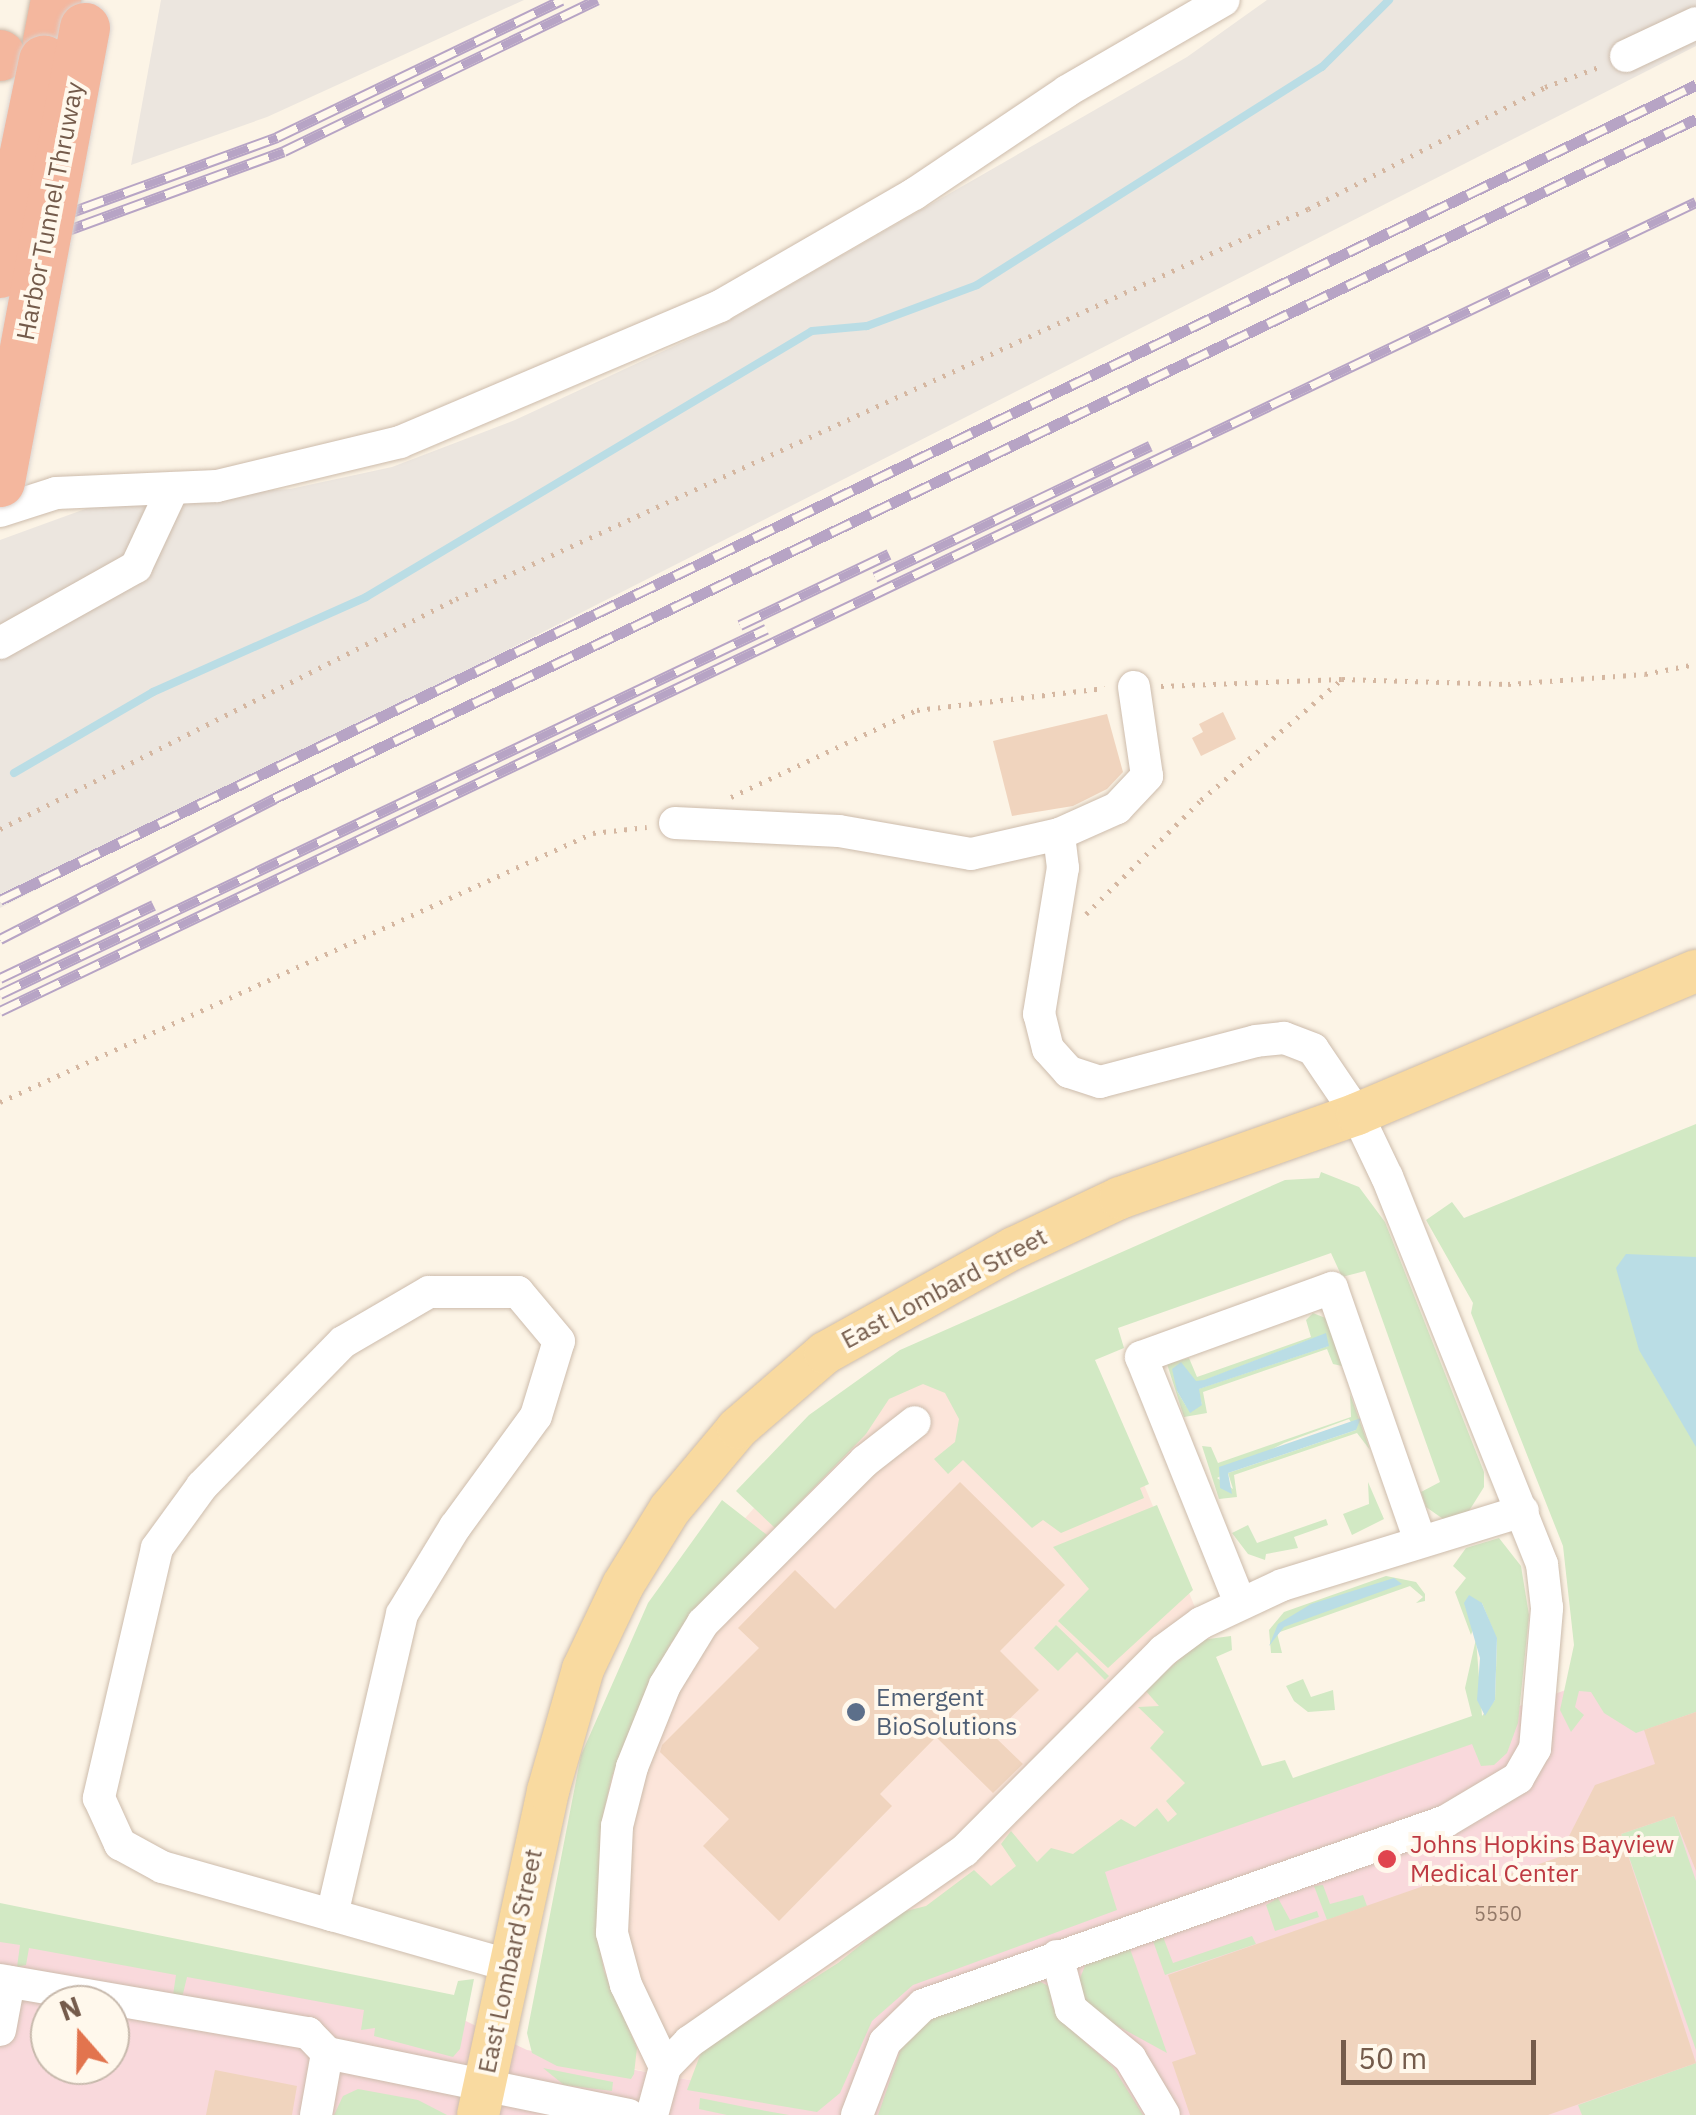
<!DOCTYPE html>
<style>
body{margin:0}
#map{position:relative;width:1696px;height:2115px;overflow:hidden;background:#fcf4e6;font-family:"IBM Plex Sans",sans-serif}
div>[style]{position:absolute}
.commercial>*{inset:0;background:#fce5da}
.industrial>*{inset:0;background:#ece6df}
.medical>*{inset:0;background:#f9d9dc}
.green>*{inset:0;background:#d2e9c4}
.water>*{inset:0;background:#badde5}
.stream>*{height:8px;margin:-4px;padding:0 4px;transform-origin:4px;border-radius:4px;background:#badde5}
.building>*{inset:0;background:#f0d4be}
.path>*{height:5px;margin-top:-2.5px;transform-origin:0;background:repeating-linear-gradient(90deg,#d5b7a1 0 2.5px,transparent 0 10.5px)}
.roads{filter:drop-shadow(0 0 2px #cdbcac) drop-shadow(0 0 2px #cdbcac)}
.minor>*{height:32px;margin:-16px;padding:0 16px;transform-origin:16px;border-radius:16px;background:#fff}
.major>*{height:42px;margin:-21px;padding:0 21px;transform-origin:21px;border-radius:21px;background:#f9daa0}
.highway>*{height:50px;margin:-25px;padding:0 25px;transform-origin:25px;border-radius:25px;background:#f4b79e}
.rail>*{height:11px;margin-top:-5.5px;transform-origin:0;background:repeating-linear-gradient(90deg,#fff8ec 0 22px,#b7a4c5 0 44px);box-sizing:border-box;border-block:2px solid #b7a4c5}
.bridges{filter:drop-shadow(0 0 2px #dbd4d0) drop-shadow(0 0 2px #dbd4d0)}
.highway-bridge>*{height:50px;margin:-25px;padding:0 25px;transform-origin:25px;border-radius:25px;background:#f4b79e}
.dots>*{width:28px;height:28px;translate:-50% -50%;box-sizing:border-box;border:5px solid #fff8ec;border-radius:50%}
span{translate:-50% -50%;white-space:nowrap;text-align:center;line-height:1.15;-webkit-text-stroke:8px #fff8ec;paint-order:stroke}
.number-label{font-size:20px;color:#937968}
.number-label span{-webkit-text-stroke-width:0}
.street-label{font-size:25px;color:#745b4b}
.service-label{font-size:25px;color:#4e5e75}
.left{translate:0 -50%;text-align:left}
.health-label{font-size:25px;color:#be3a42}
.north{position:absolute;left:30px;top:1985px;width:100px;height:100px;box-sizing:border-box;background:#fff8ec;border:2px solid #c7b9ac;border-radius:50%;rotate:340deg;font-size:28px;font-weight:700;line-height:40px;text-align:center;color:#745b4b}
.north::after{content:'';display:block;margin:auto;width:35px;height:45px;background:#e2744e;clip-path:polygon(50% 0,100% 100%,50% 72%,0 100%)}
.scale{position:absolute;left:1341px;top:2040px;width:195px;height:45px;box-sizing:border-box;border:5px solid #745b4b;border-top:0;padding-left:12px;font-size:30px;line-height:35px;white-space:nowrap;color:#745b4b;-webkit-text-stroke:8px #fff8ec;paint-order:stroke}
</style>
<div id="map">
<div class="commercial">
<div style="clip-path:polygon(920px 1371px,1140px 1475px,1271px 1790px,695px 2081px,576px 2058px,586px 1853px,637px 1685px,718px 1549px,776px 1483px)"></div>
</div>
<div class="industrial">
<div style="clip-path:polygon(161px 0,524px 0,267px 117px,131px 165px)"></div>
<div style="clip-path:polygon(1267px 0,1696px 0,1696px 46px,0 908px,0 540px,107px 501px,290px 489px,392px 467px,515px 420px,726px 322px,1187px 57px)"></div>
</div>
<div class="medical">
<div style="clip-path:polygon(evenodd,1696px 1645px,1696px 2115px,0 2115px,0 1937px,451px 2014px,527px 2050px,695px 2081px,1005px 1884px,1696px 1645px,50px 2005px,110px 2005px,110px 2065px,50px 2065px,50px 2005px)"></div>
</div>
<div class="green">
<div style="clip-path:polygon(1696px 1124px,1696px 1712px,1636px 1733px,1604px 1713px,1591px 1692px,1579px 1691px,1575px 1707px,1584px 1715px,1571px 1732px,1560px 1710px,1574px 1645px,1563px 1546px,1471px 1313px,1473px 1303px,1426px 1220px,1452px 1202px,1464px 1218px)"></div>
<div style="clip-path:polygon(1321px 1172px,1359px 1187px,1385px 1222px,1484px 1472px,1484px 1487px,1469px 1511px,1446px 1521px,1426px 1507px,1421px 1492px,1440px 1482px,1365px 1271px,1342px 1277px,1331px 1253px,1118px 1328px,1124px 1348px,1095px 1360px,1149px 1484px,1140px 1488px,1144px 1498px,1061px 1533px,1043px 1520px,1032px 1528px,963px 1460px,948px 1474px,934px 1459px,955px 1442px,959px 1419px,945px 1393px,923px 1384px,889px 1399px,866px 1434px,775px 1528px,736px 1491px,809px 1415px,900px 1350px,1285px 1180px,1319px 1178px)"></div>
<div style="clip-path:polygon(evenodd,1313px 1313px,1328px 1319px,1342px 1366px,1333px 1364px,1327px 1349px,1203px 1392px,1207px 1413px,1184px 1417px,1167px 1364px,1189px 1358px,1197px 1377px,1311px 1337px,1306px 1320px,1313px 1313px,1314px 1338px,1328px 1346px,1198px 1389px,1202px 1405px,1186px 1406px,1177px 1391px,1314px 1338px)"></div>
<div style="clip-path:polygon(evenodd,1350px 1394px,1370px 1450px,1357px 1433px,1234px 1475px,1237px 1497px,1219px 1499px,1202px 1446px,1211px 1447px,1218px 1463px,1351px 1417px,1350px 1394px,1349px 1419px,1356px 1430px,1228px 1473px,1233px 1489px,1217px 1478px,1284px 1443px,1349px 1419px)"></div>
<div style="clip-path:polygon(1368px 1482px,1384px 1519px,1352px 1535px,1343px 1514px,1369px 1504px)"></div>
<div style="clip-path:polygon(722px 1500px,767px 1535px,671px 1643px,612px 1776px,601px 1824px,597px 1933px,604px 1971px,637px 2048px,634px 2074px,631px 2079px,557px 2066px,532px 2053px,527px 2033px,581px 1755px,648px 1603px)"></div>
<div style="clip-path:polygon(1157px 1505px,1193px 1590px,1108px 1668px,1058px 1621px,1089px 1589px,1053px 1547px)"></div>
<div style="clip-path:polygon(1326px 1519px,1328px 1525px,1294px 1537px,1298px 1548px,1266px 1554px,1265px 1560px,1248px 1554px,1232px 1533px,1248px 1525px,1257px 1543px)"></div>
<div style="clip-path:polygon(1499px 1538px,1521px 1566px,1529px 1615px,1518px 1723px,1507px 1753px,1494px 1765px,1481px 1766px,1472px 1744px,1105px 1872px,1117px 1910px,913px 1985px,872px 2021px,840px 2093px,817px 2112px,687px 2090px,702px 2050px,838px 1963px,902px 1912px,926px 1906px,974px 1870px,991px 1886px,1016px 1866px,1001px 1844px,1011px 1831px,1037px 1862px,1051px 1848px,1073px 1854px,1121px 1819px,1135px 1827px,1157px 1808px,1168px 1822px,1177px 1814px,1166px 1801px,1185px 1783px,1150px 1748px,1164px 1732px,1138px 1707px,1159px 1706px,1145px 1690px,1201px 1640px,1231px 1636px,1232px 1650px,1216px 1657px,1262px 1766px,1285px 1760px,1293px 1778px,1472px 1716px,1465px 1688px,1476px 1639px,1482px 1716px,1495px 1700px,1497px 1640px,1482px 1603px,1471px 1635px,1455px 1592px,1466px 1578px,1453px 1566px,1466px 1548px)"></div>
<div style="clip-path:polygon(1386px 1576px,1416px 1582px,1425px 1594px,1425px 1601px,1416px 1603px,1423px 1597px,1410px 1586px,1277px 1633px,1282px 1653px,1271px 1653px,1269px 1630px,1284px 1612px)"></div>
<div style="clip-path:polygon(1056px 1625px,1109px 1676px,1105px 1680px,1077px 1652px,1058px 1671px,1034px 1648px)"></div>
<div style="clip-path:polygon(1303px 1679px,1311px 1697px,1333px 1690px,1335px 1710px,1308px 1712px,1294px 1701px,1286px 1686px)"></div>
<div style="clip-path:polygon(1674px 1816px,1696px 1881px,1696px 2050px,1621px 1834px)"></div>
<div style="clip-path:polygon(1323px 1885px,1330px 1904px,1363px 1895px,1367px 1906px,1327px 1920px,1314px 1886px)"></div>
<div style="clip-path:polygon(1278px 1898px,1290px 1920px,1317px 1911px,1319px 1917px,1275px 1931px,1266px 1905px)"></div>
<div style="clip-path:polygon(0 1903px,454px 1995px,458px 1981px,474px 1979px,460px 2049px,453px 2057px,374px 2036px,375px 2028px,361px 2030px,364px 2010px,187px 1977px,182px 1998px,173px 1995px,176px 1975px,29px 1948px,26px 1965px,17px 1967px,20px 1945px,0 1942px)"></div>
<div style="clip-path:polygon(1162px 1934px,1173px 1963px,1252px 1936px,1256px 1944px,1165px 1975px,1152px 1938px)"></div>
<div style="clip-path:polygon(1129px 1946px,1167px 2053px,1092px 2012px,1077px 1986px,1086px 1963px)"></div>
<div style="clip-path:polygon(1039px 1981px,1050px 1987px,1052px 2005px,1066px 2025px,1113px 2067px,1143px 2115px,878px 2115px,904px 2040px,924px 2021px)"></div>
<div style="clip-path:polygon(1696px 2063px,1696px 2115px,1582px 2115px,1578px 2105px)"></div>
<div style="clip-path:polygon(543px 2068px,613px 2082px,612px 2091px,564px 2085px)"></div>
<div style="clip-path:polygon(358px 2089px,418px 2100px,447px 2115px,334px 2115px,343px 2096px)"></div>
<div style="clip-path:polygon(700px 2098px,750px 2108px,789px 2115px,727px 2115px,699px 2109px)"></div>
</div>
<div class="water">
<div style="clip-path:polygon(1626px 1254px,1696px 1257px,1696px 1447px,1639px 1350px,1616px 1268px)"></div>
<div style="clip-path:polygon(1326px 1333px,1329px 1346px,1199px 1389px,1202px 1405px,1190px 1413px,1177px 1391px,1172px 1369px,1181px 1362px,1196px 1381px,1204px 1380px)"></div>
<div style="clip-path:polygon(1361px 1418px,1356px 1430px,1228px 1473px,1232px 1494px,1220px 1488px,1219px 1467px)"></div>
<div style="clip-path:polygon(1394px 1578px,1402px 1584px,1284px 1627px,1269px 1646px,1278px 1624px,1311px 1604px)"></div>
<div style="clip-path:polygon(1469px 1595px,1482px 1603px,1497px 1638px,1495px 1700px,1485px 1716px,1477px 1700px,1480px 1658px,1464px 1603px)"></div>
</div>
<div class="stream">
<div style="left:14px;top:773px;width:161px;rotate:-30.2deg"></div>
<div style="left:153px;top:692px;width:233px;rotate:-24deg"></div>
<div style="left:366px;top:597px;width:519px;rotate:-30.81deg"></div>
<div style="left:812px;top:331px;width:55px;rotate:-5.2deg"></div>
<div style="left:867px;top:326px;width:117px;rotate:-20.4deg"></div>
<div style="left:977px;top:285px;width:408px;rotate:-32.3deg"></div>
<div style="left:1322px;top:67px;width:95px;rotate:-45deg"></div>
</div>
<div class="building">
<div style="clip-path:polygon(1223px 712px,1236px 739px,1201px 756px,1192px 738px,1203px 732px,1199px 724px)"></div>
<div style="clip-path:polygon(1107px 714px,1123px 772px,1107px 789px,1073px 806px,1012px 816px,993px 741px)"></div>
<div style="clip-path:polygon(960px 1482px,1065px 1585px,1000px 1651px,1039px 1690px,993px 1735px,1023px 1764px,993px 1793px,936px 1737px,880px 1794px,892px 1806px,779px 1921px,703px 1846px,729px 1819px,660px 1752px,662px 1745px,759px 1648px,738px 1628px,795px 1570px,835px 1609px)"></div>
<div style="clip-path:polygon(1696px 1712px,1696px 1871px,1674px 1816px,1621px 1834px,1696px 2063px,1548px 2115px,1190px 2115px,1172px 2062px,1196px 2054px,1168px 1975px,1481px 1866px,1487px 1882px,1571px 1853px,1567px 1840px,1595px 1785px,1655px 1764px,1644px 1730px)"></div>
<div style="clip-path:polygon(215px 2070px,297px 2086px,292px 2115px,206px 2115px)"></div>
</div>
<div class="path">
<div style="left:1161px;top:686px;width:181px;rotate:-2.2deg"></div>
<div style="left:1342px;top:679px;width:166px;rotate:1.7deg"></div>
<div style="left:1508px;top:684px;width:137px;rotate:-4.2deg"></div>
<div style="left:1645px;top:674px;width:52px;rotate:-11.1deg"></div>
<div style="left:731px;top:797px;width:205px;rotate:-25.1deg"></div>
<div style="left:917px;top:710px;width:189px;rotate:-6.7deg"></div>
<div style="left:0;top:829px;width:511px;rotate:-26.77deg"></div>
<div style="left:456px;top:599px;width:937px;rotate:-24.6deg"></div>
<div style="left:1308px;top:209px;width:267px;rotate:-27.2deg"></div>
<div style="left:1545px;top:87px;width:58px;rotate:-20.3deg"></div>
<div style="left:1086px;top:914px;width:162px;rotate:-44.7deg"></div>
<div style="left:1201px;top:800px;width:186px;rotate:-40.6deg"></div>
<div style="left:0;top:1102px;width:651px;rotate:-24.4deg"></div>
<div style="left:593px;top:833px;width:54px;rotate:-6.3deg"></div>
</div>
<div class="roads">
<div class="minor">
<div style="left:1626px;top:56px;width:77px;rotate:-25.2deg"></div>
<div style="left:0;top:511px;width:59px;rotate:-17.8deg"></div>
<div style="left:56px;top:493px;width:161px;rotate:-2.5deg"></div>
<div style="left:217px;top:486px;width:188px;rotate:-13.5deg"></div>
<div style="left:400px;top:442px;width:348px;rotate:-23deg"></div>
<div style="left:720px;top:306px;width:224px;rotate:-30deg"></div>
<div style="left:914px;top:194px;width:184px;rotate:-33.9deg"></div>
<div style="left:1067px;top:91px;width:181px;rotate:-30.1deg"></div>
<div style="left:0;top:643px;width:156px;rotate:-29.2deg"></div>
<div style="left:136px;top:567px;width:87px;rotate:-64.9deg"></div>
<div style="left:675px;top:823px;width:164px;rotate:2.8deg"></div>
<div style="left:839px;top:831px;width:134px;rotate:9.9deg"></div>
<div style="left:971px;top:854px;width:90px;rotate:-12.8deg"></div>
<div style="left:1240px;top:1603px;width:265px;rotate:-111.9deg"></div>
<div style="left:1141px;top:1357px;width:203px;rotate:-19.9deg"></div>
<div style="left:1332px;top:1288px;width:265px;rotate:70.8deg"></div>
<div style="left:332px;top:1915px;width:309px;rotate:-76.9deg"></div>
<div style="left:402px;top:1614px;width:102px;rotate:-58.7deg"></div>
<div style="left:455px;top:1527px;width:137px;rotate:-53.9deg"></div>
<div style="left:536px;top:1416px;width:78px;rotate:-73deg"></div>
<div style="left:559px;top:1341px;width:64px;rotate:-129.9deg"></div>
<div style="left:518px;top:1292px;width:89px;rotate:180deg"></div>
<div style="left:429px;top:1292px;width:99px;rotate:149.8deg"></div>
<div style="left:343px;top:1342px;width:202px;rotate:134.4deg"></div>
<div style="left:202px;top:1486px;width:77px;rotate:126deg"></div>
<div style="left:157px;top:1548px;width:257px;rotate:103.1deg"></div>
<div style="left:99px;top:1798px;width:51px;rotate:65.5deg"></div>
<div style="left:120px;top:1844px;width:48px;rotate:28.7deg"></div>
<div style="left:162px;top:1867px;width:177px;rotate:15.8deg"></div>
<div style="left:332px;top:1915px;width:182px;rotate:15.9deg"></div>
<div style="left:1057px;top:1956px;width:55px;rotate:75.2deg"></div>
<div style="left:1071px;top:2009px;width:77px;rotate:39.7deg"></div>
<div style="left:1130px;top:2058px;width:66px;rotate:59.2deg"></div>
<div style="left:0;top:1980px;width:313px;rotate:9.8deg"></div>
<div style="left:308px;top:2033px;width:28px;rotate:46deg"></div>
<div style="left:327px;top:2053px;width:308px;rotate:11.6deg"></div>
<div style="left:0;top:2030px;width:49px;rotate:-79.4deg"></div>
<div style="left:665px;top:2067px;width:35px;rotate:-46deg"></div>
<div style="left:689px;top:2042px;width:335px;rotate:-34.8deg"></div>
<div style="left:964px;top:1851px;width:282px;rotate:-45.1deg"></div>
<div style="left:1163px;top:1651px;width:47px;rotate:-36.4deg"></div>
<div style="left:1201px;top:1623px;width:89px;rotate:-25.1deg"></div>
<div style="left:1282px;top:1585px;width:252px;rotate:-17.1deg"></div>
<div style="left:316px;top:2115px;width:63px;rotate:-79.9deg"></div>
<div style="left:652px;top:2115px;width:50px;rotate:-74.8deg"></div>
<div style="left:665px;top:2067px;width:91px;rotate:-115.4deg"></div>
<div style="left:626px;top:1985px;width:54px;rotate:-105.1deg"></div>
<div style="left:612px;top:1933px;width:107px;rotate:-87.3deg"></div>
<div style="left:617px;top:1826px;width:61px;rotate:-75.7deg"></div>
<div style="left:632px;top:1767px;width:88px;rotate:-68.1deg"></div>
<div style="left:665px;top:1685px;width:73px;rotate:-58.5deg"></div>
<div style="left:703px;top:1623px;width:229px;rotate:-45deg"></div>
<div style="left:865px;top:1461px;width:63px;rotate:-38deg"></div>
<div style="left:857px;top:2115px;width:78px;rotate:-69deg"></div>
<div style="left:885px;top:2042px;width:53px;rotate:-44.2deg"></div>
<div style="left:923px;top:2005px;width:554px;rotate:-19.38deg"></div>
<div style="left:1446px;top:1821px;width:84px;rotate:-30.8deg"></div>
<div style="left:1518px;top:1778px;width:34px;rotate:-60deg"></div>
<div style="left:1535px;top:1749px;width:142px;rotate:-85.1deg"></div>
<div style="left:1547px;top:1608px;width:44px;rotate:-96.5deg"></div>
<div style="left:1542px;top:1564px;width:417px;rotate:-111.8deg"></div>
<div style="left:1387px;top:1177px;width:70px;rotate:-115.5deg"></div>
<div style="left:1357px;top:1114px;width:78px;rotate:-124.1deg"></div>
<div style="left:1313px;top:1049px;width:31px;rotate:-159deg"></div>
<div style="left:1284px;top:1038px;width:28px;rotate:174deg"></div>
<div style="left:1256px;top:1041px;width:161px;rotate:165.3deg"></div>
<div style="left:1100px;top:1082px;width:33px;rotate:-162deg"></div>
<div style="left:1069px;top:1072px;width:31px;rotate:-132deg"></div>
<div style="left:1048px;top:1049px;width:36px;rotate:-104deg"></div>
<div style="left:1039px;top:1014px;width:148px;rotate:-80.7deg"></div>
<div style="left:1063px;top:868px;width:34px;rotate:-97deg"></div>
<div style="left:1059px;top:834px;width:64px;rotate:-24.1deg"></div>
<div style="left:1117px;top:808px;width:44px;rotate:-46.8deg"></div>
<div style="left:1147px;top:776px;width:90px;rotate:-98.3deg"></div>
</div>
<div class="major">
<div style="left:478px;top:2115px;width:331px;rotate:-77.8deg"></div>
<div style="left:548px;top:1791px;width:127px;rotate:-74deg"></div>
<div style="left:583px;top:1669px;width:93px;rotate:-64.5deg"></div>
<div style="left:623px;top:1585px;width:89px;rotate:-58.3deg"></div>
<div style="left:670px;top:1509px;width:106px;rotate:-50deg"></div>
<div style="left:738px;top:1428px;width:115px;rotate:-40.8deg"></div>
<div style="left:825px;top:1353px;width:216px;rotate:-29.1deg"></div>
<div style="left:1014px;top:1248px;width:117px;rotate:-25.3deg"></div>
<div style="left:1120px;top:1198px;width:251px;rotate:-19.5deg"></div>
<div style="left:1357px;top:1114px;width:368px;rotate:-22.9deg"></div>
</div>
<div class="highway">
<div style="left:48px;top:41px;width:42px;rotate:-79deg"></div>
<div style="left:0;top:55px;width:1px;rotate:90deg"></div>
</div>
</div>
<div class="rail">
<div style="left:0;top:238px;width:295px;rotate:-20deg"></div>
<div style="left:277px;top:137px;width:316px;rotate:-25.7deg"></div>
<div style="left:0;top:255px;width:302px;rotate:-20.1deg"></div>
<div style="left:284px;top:151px;width:348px;rotate:-25.8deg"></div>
<div style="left:875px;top:577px;width:305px;rotate:-25.5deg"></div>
<div style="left:740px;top:625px;width:165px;rotate:-25.5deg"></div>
<div style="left:0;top:900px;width:1882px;rotate:-25.67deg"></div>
<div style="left:0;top:939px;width:309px;rotate:-27.1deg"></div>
<div style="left:275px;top:798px;width:1575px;rotate:-25.54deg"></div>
<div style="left:0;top:978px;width:170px;rotate:-25.4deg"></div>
<div style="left:0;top:994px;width:849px;rotate:-25.48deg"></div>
<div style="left:0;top:1011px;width:1879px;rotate:-25.5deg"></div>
</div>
<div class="bridges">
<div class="highway-bridge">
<div style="left:0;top:273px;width:217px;rotate:-78.3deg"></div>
<div style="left:0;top:482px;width:462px;rotate:-79.4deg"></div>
</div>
</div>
<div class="dots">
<div style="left:856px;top:1712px;background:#5c6f8a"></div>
<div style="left:1387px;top:1859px;background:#e0444e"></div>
</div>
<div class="number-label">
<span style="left:1498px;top:1913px">5550</span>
</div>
<div class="street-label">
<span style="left:50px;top:211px;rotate:-79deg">Harbor Tunnel Thruway</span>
<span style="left:944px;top:1288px;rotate:-28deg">East Lombard Street</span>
<span style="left:510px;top:1961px;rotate:-78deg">East Lombard Street</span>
</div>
<div class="service-label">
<span class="left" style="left:876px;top:1712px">Emergent<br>BioSolutions</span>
</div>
<div class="health-label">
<span class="left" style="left:1410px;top:1859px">Johns Hopkins Bayview<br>Medical Center</span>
</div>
<div class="north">N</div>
<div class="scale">50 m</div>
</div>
